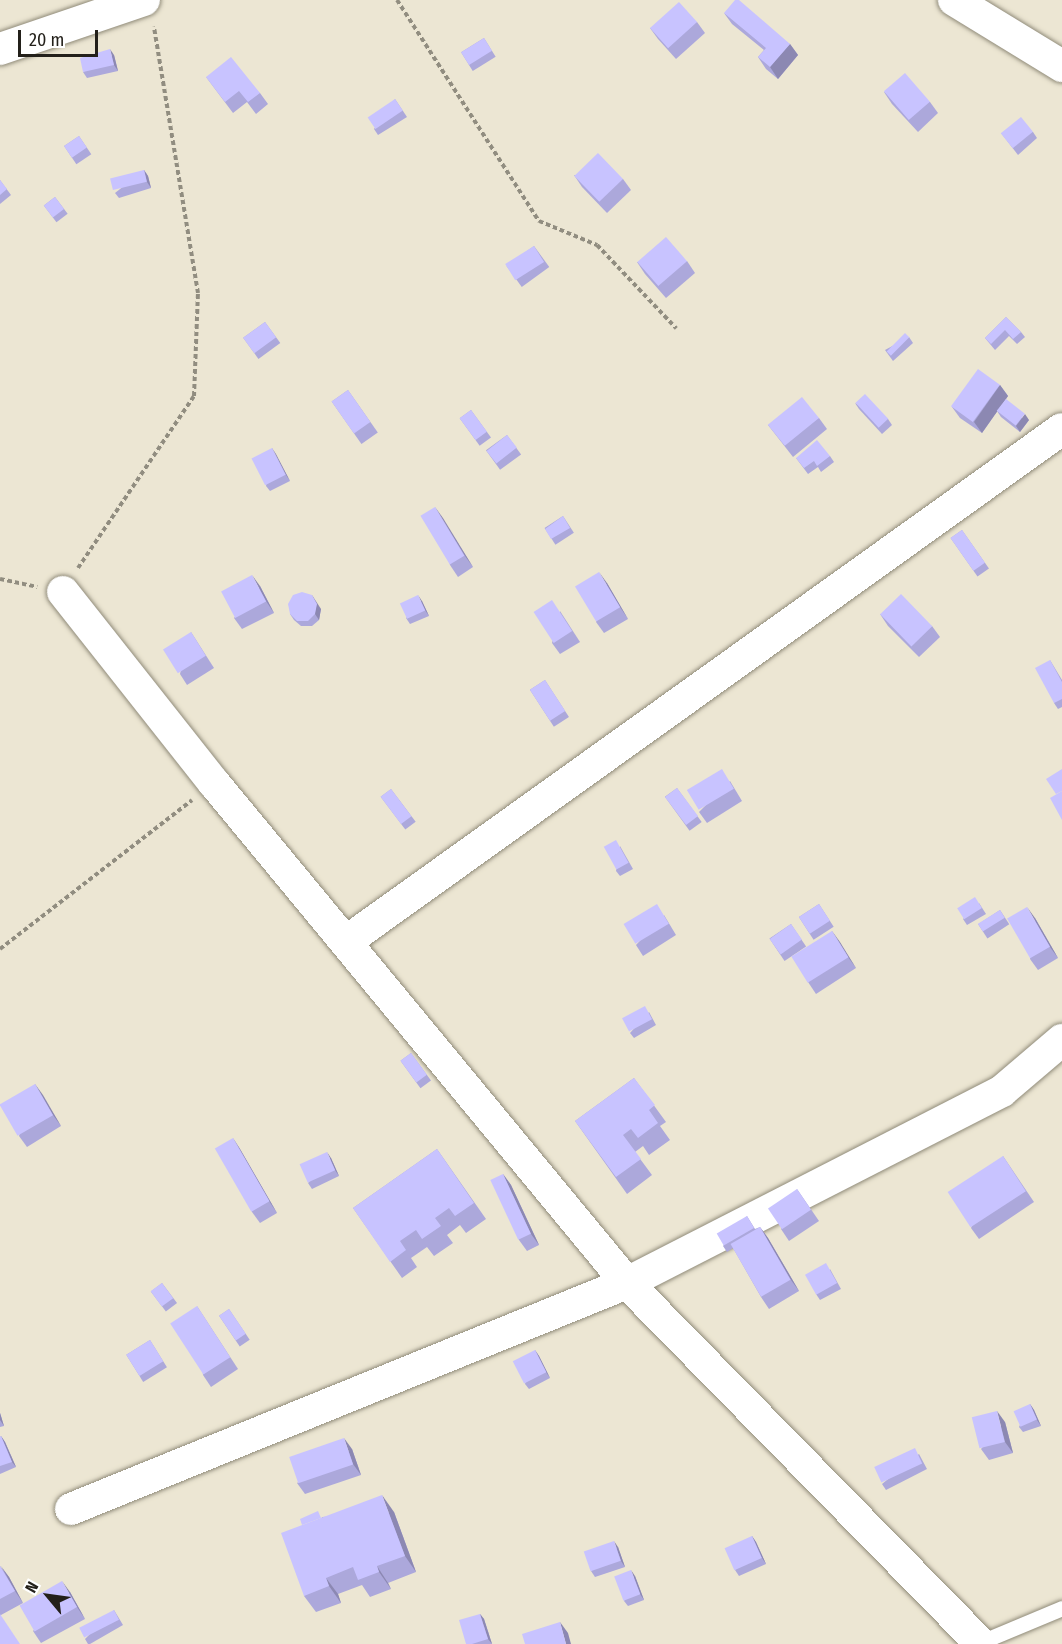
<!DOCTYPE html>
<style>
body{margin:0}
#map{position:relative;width:1062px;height:1644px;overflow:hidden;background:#ece6d3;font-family:"Fira Sans Condensed",sans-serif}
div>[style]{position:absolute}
.path>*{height:4px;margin-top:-2px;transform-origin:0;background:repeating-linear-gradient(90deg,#918d80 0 4.5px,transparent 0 7.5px)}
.roads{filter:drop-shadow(0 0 2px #908b79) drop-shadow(0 0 2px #908b79)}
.service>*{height:15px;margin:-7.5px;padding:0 7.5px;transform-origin:7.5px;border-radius:7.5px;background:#fff}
.minor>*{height:32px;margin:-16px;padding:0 16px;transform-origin:16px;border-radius:16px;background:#fff}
.wall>*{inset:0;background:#aca8db;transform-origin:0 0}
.shaded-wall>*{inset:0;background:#8c88b2}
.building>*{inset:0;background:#c8c3ff;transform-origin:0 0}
span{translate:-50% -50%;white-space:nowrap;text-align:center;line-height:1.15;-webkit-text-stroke:4.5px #fff;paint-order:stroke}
.north{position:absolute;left:18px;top:1566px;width:60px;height:60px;-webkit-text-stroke:4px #fff;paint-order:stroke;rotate:299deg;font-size:16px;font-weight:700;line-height:24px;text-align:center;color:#23201a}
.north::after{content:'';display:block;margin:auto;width:21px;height:27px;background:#23201a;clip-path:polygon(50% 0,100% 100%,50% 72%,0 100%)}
.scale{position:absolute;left:18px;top:30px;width:80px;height:27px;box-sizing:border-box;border:3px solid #23201a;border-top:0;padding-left:8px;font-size:18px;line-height:21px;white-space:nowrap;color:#23201a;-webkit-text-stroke:4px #fff;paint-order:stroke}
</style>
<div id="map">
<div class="path">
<div style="left:397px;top:0;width:263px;rotate:57.3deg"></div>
<div style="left:539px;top:221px;width:63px;rotate:22.5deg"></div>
<div style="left:597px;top:245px;width:115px;rotate:46.4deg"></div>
<div style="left:78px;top:568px;width:207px;rotate:-56deg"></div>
<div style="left:194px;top:396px;width:103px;rotate:-87.8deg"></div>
<div style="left:198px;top:293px;width:270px;rotate:-99.4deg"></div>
<div style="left:0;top:579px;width:38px;rotate:12deg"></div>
<div style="left:0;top:949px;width:243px;rotate:-37.8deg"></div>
</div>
<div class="roads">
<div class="service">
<div style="left:976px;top:1644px;width:93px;rotate:-22.7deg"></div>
</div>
<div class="minor">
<div style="left:954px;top:0;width:127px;rotate:31.4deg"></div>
<div style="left:0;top:49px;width:152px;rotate:-18.8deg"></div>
<div style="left:63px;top:592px;width:243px;rotate:51.7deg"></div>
<div style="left:214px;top:783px;width:649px;rotate:50.44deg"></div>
<div style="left:627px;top:1283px;width:506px;rotate:45.56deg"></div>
<div style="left:347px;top:941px;width:879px;rotate:-35.61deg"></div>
<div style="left:71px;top:1509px;width:600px;rotate:-22.12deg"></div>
<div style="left:627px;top:1283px;width:421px;rotate:-27.1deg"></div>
<div style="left:1002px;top:1091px;width:79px;rotate:-40.4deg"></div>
</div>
</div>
<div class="wall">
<div style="clip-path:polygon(724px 13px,790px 44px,798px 55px,778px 79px,766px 69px,758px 57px,764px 50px,732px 24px)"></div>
<div style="clip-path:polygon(697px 22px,705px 33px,676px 59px,658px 39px,650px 28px)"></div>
<div style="left:484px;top:38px;width:22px;height:27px;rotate:58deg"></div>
<div style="clip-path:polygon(114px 55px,118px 71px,87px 78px,83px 72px)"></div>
<div style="clip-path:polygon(206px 77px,260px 93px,268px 104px,256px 114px,247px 102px,233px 113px)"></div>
<div style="clip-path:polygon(884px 92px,930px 102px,938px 113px,918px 132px,892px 104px)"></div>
<div style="clip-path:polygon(395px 99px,407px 117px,378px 135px,374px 129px)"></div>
<div style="clip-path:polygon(1033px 132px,1037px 138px,1018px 155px,1001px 133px)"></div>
<div style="left:79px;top:136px;width:22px;height:18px;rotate:56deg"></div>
<div style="clip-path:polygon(144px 170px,148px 176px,151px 188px,119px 198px,115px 193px)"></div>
<div style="clip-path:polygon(574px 175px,623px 179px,631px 190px,607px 213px,582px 187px)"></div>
<div style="clip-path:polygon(0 180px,11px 195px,0 204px)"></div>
<div style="left:55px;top:197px;width:21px;height:14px;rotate:53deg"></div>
<div style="left:534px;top:246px;width:26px;height:34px;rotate:54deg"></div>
<div style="clip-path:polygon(687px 261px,695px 273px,666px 298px,645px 274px,637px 262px)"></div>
<div style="clip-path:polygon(1006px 317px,1021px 332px,1025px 337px,1017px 344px,1009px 336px,995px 350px,985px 338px)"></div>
<div style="left:265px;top:322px;width:26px;height:27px;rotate:54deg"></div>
<div style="clip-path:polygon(909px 337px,913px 343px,893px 361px,885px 350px)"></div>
<div style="clip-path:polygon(1000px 385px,1008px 396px,982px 433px,960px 418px,952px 407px)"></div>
<div style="left:348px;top:390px;width:52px;height:20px;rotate:55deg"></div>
<div style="clip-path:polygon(855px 403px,888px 419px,892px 425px,882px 434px,859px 409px)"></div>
<div style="left:471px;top:410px;width:34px;height:14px;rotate:54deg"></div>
<div style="clip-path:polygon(997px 411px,1029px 420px,1020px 432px,1001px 417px)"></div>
<div style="clip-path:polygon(819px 418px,827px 429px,793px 457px,768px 425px)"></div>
<div style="left:507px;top:435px;width:24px;height:26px;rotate:54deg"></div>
<div style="clip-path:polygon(272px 448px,290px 481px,270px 491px,266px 486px)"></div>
<div style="clip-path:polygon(830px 456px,834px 462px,821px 472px,818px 467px,808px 474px,796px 458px)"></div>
<div style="clip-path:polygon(435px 507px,473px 567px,458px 577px,450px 565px)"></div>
<div style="left:563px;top:516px;width:20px;height:22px;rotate:57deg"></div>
<div style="left:962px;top:530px;width:47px;height:14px;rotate:55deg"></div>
<div style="clip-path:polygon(607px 583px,628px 619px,604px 633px,596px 622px)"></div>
<div style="clip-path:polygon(260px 586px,274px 613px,242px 629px,234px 618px)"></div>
<div style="clip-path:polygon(422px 601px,429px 616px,410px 624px,406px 618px)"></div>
<div style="clip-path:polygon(321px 609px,319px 620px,312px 626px,301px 626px,294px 620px,290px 614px)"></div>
<div style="clip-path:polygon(560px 611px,580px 642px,560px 654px,552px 643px)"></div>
<div style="clip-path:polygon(880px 614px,932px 626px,940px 637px,919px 657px,888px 626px)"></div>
<div style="clip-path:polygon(191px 632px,214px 668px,187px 685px,180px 674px)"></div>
<div style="clip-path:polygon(1050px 660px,1062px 680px,1062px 707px,1058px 709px,1054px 703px)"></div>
<div style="left:545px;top:680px;width:44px;height:18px;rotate:57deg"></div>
<div style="clip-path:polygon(730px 781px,742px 801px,707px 823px,699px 812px)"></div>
<div style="left:677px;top:788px;width:42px;height:15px;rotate:54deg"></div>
<div style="left:391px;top:789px;width:41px;height:13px;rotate:53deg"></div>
<div style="clip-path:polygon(620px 846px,633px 869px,620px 876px,616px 871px)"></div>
<div style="clip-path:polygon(979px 903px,986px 914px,967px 925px,963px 919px)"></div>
<div style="left:819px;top:904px;width:27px;height:24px;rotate:57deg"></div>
<div style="left:1000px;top:910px;width:17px;height:26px;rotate:57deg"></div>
<div style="clip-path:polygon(664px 915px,676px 935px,643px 956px,636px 945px)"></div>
<div style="clip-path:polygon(1035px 918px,1058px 958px,1038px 970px,1030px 959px)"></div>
<div style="left:791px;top:924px;width:27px;height:26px;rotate:56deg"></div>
<div style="clip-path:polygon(832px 931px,856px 968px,816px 994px,808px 982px)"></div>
<div style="clip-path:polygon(649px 1012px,656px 1025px,634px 1038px,630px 1033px)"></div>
<div style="left:411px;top:1053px;width:34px;height:13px;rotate:54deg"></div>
<div style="clip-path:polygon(634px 1078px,666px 1122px,660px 1126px,670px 1140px,649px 1155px,643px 1146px,635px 1152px,652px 1175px,627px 1194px,575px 1121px)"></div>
<div style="clip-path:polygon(35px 1084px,61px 1126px,27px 1147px,19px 1136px)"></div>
<div style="clip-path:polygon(233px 1138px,240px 1149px,277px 1213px,260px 1223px,252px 1212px)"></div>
<div style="clip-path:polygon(437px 1149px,486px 1219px,466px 1233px,460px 1225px,447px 1235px,453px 1243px,434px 1256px,427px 1247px,411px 1258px,417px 1267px,402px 1278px,353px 1208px)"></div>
<div style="clip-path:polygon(1003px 1156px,1034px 1202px,979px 1239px,971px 1228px)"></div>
<div style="clip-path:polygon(331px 1158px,339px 1176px,312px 1189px,308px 1183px)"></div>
<div style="clip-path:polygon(503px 1174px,511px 1185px,539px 1245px,527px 1251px,519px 1240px)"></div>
<div style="clip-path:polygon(797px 1189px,819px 1221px,789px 1241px,781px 1229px)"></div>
<div style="clip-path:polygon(747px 1216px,755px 1229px,760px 1227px,768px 1238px,799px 1291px,769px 1309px,761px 1297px,733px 1248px,727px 1252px,723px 1246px)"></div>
<div style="clip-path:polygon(830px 1269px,841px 1289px,820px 1300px,816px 1294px)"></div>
<div style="left:162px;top:1283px;width:25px;height:14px;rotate:53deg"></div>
<div style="clip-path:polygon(197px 1306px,238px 1369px,211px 1387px,203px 1375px)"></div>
<div style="left:229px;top:1309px;width:37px;height:12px;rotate:56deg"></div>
<div style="left:150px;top:1340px;width:32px;height:28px;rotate:58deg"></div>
<div style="clip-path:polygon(535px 1350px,539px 1356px,550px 1378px,529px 1389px,525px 1384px)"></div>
<div style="clip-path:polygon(1030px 1404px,1034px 1410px,1041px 1426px,1023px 1432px,1019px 1427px)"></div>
<div style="clip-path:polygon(0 1413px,4px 1426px,0 1427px)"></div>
<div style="clip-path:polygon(1005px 1422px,1013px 1453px,989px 1460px,981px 1449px)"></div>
<div style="clip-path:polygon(1px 1436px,5px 1442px,16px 1467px,0 1474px,0 1437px)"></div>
<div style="clip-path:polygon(352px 1449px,361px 1475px,305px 1494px,297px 1483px)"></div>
<div style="clip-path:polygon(919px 1454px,927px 1469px,886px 1490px,882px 1484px)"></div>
<div style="clip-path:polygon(394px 1512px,416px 1572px,388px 1583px,391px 1589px,370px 1597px,362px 1585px,338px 1594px,341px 1603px,316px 1612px,304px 1596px,322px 1517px)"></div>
<div style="clip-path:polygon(752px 1536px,756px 1542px,766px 1564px,739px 1576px,735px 1570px)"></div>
<div style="clip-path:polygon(618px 1547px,625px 1567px,595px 1577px,591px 1571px)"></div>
<div style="clip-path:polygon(0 1566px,9px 1577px,23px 1603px,1px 1615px,0 1644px)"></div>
<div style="clip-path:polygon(635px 1576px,644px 1600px,628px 1606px,624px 1601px)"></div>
<div style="clip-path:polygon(70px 1592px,85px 1619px,41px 1643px,33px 1631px)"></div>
<div style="clip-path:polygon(114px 1610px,123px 1625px,90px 1644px,88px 1644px,85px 1639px)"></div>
<div style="clip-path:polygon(480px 1614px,484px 1619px,492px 1644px,466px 1644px)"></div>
</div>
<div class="shaded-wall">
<div style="clip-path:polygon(790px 44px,798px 55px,778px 79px,770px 67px)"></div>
<div style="clip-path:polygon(110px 49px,114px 55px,118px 71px,114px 65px)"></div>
<div style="clip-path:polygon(144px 170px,148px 176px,151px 188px,147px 182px)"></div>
<div style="clip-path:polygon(1000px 385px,1008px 396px,982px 433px,974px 422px)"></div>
<div style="clip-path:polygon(1025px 414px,1029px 420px,1020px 432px,1016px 426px)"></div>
<div style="clip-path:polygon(272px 448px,276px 454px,290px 481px,286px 475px)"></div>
<div style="clip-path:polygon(435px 507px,443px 518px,473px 567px,465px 556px)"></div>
<div style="clip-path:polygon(599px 572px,607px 583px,628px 619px,620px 607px)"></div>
<div style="clip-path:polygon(252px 575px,260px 586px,274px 613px,266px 601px)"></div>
<div style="clip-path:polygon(312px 595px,321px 609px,319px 620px,315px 614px)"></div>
<div style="clip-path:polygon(418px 595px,422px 601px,429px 616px,425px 610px)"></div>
<div style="clip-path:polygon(1027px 907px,1035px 918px,1058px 958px,1050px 947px)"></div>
<div style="clip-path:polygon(832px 931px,840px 942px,856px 968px,848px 957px)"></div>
<div style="clip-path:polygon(35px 1084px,43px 1095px,61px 1126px,53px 1115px)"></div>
<div style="clip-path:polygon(233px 1138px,240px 1149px,277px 1213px,269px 1201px)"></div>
<div style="clip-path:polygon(327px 1152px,331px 1158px,339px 1176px,335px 1170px)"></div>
<div style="clip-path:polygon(503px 1174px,511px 1185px,539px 1245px,531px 1234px)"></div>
<div style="clip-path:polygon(760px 1227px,768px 1238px,799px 1291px,791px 1280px)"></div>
<div style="clip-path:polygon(535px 1350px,539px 1356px,550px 1378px,546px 1372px)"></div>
<div style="clip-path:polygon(1030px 1404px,1034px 1410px,1041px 1426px,1037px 1420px)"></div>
<div style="clip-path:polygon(997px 1411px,1005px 1422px,1013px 1453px,1005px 1442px)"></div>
<div style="clip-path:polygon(0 1413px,4px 1426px,0 1420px)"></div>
<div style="clip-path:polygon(1px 1436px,5px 1442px,16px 1467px,12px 1462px)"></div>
<div style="clip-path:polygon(344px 1438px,352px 1449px,361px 1475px,353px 1464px)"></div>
<div style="clip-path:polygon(382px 1495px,394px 1512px,416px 1572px,405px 1556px)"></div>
<div style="clip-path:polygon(752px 1536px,756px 1542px,766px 1564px,762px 1558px)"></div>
<div style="clip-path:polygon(614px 1541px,618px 1547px,625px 1567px,621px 1561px)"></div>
<div style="clip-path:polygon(1px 1566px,9px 1577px,23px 1603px,15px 1591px)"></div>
<div style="clip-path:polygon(377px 1566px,388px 1583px,391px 1589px,379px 1572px)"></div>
<div style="clip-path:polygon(631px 1570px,635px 1576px,644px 1600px,640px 1594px)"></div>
<div style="clip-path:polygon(326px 1578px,338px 1594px,341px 1603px,329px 1586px)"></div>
<div style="clip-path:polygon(62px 1581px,70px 1592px,85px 1619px,77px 1607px)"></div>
<div style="clip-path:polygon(480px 1614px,484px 1619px,492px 1644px,488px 1639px)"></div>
<div style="clip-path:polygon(560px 1622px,568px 1633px,571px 1644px,566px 1644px)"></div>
</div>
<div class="building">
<div style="clip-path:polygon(735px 0,739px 0,790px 44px,770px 67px,758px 57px,766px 48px,724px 13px)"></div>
<div style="left:679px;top:2px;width:27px;height:39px;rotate:48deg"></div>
<div style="left:484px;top:38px;width:15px;height:27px;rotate:58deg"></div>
<div style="clip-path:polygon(110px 49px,114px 65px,83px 72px,80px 58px)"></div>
<div style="clip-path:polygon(231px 57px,260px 93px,248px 102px,239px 91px,225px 102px,206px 77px)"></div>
<div style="left:905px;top:73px;width:38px;height:28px;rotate:49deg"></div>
<div style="left:395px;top:99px;width:14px;height:33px;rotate:56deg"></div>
<div style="left:1021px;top:117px;width:19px;height:26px;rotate:51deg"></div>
<div style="left:79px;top:136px;width:14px;height:18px;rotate:56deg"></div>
<div style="left:598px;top:153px;width:36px;height:33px;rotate:46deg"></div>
<div style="left:144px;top:170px;width:12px;height:35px;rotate:76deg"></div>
<div style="clip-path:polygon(0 180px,7px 189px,0 195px)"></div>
<div style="left:55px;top:197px;width:15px;height:14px;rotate:53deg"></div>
<div style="left:666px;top:237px;width:32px;height:38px;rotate:49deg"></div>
<div style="left:534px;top:246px;width:19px;height:34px;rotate:58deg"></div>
<div style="clip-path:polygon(1006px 317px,1021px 332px,1013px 339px,1005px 330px,991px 344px,985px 338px)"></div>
<div style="left:265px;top:322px;width:19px;height:27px;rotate:54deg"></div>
<div style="left:905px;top:333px;width:6px;height:26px;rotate:45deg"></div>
<div style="left:978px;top:369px;width:27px;height:46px;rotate:36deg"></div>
<div style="left:348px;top:390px;width:39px;height:20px;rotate:55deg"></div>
<div style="left:865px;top:394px;width:34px;height:13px;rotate:47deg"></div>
<div style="left:802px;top:397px;width:27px;height:44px;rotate:51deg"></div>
<div style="left:1006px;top:399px;width:24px;height:15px;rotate:38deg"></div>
<div style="left:471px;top:410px;width:27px;height:14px;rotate:54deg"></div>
<div style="left:507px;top:435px;width:16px;height:26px;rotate:52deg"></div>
<div style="clip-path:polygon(817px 440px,830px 456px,817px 466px,814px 461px,804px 468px,796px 458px)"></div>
<div style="left:272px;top:448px;width:30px;height:23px;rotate:63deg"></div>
<div style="left:435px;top:507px;width:57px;height:17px;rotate:59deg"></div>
<div style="clip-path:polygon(563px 516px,570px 528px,551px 539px,545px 529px)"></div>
<div style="left:962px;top:530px;width:40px;height:14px;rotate:55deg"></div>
<div style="left:599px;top:572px;width:41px;height:28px;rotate:59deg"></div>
<div style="left:252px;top:575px;width:30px;height:35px;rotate:62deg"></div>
<div style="clip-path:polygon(302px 592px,312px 595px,317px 604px,315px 614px,308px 621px,297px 621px,290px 614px,288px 604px,293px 595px)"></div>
<div style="left:901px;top:594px;width:45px;height:29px;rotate:46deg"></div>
<div style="left:418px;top:595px;width:17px;height:20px;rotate:65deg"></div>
<div style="left:552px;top:600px;width:37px;height:22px;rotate:57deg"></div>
<div style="left:191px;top:632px;width:28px;height:33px;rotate:58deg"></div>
<div style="clip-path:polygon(1050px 660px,1062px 682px,1062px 699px,1054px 703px,1035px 668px)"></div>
<div style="left:545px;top:680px;width:37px;height:18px;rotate:57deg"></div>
<div style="left:722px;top:769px;width:23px;height:41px;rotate:59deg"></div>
<div style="clip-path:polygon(1062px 769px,1062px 791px,1056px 794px,1046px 779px)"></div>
<div style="left:677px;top:788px;width:35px;height:15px;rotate:53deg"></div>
<div style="left:391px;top:789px;width:34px;height:13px;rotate:53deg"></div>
<div style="clip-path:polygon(1062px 791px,1062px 820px,1050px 798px)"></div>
<div style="left:616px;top:840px;width:26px;height:14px;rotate:61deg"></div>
<div style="left:975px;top:897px;width:13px;height:21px;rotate:58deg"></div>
<div style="left:657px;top:904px;width:23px;height:39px;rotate:59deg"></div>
<div style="left:819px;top:904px;width:20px;height:24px;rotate:57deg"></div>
<div style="left:1027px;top:907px;width:46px;height:23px;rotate:60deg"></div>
<div style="left:1000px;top:910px;width:9px;height:26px;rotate:58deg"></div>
<div style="left:791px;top:924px;width:19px;height:26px;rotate:55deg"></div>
<div style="left:832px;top:931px;width:31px;height:48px;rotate:58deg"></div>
<div style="left:645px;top:1006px;width:15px;height:26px;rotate:62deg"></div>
<div style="left:411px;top:1053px;width:27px;height:13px;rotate:54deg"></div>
<div style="clip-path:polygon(634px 1078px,655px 1105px,649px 1110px,658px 1123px,638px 1138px,631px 1129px,623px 1135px,641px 1159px,616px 1177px,575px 1121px)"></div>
<div style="left:35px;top:1084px;width:36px;height:41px;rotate:60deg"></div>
<div style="left:233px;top:1138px;width:73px;height:21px;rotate:60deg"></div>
<div style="clip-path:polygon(437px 1149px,474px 1203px,455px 1216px,449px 1208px,435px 1218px,441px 1226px,422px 1239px,416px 1230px,400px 1241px,406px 1250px,390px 1262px,353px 1208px)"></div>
<div style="left:327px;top:1152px;width:20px;height:30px;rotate:66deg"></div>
<div style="left:1003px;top:1156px;width:42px;height:66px;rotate:57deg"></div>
<div style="left:503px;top:1174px;width:66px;height:14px;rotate:65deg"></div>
<div style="left:797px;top:1189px;width:25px;height:35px;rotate:56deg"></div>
<div style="left:747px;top:1216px;width:14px;height:35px;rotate:60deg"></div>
<div style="left:760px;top:1227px;width:61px;height:34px;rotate:60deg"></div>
<div style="left:826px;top:1263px;width:23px;height:24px;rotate:61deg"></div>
<div style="left:162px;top:1283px;width:19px;height:14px;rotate:54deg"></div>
<div style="left:197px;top:1306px;width:61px;height:32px;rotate:57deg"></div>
<div style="left:229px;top:1309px;width:30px;height:12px;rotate:56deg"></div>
<div style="left:150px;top:1340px;width:25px;height:28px;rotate:58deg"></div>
<div style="left:535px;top:1350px;width:25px;height:25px;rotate:63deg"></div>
<div style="left:1030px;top:1404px;width:17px;height:18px;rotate:66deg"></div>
<div style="left:997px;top:1411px;width:32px;height:26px;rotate:76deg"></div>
<div style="clip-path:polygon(1px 1436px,12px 1462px,0 1466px,0 1437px)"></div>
<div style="left:344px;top:1438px;width:28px;height:58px;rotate:71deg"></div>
<div style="left:915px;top:1448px;width:17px;height:45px;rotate:65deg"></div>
<div style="clip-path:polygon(382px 1495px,405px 1556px,377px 1566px,379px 1572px,358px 1580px,353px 1567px,326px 1578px,329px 1586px,304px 1596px,281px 1533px)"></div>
<div style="clip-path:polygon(318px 1511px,321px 1518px,302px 1525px,300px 1519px)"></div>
<div style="left:752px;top:1536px;width:24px;height:30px;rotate:66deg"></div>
<div style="left:614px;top:1541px;width:21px;height:32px;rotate:71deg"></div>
<div style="clip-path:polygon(0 1566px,15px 1591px,0 1599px)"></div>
<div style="left:631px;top:1570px;width:26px;height:18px;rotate:69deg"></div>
<div style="left:62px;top:1581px;width:30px;height:49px;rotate:60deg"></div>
<div style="left:114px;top:1610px;width:11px;height:39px;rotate:63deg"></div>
<div style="clip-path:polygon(0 1614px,20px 1644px,0 1644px)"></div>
<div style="clip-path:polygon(480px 1614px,488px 1639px,472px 1644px,466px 1644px,459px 1620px)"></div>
<div style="clip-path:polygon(560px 1622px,566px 1644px,525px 1644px,522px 1634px)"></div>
</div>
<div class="north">N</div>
<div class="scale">20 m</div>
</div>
